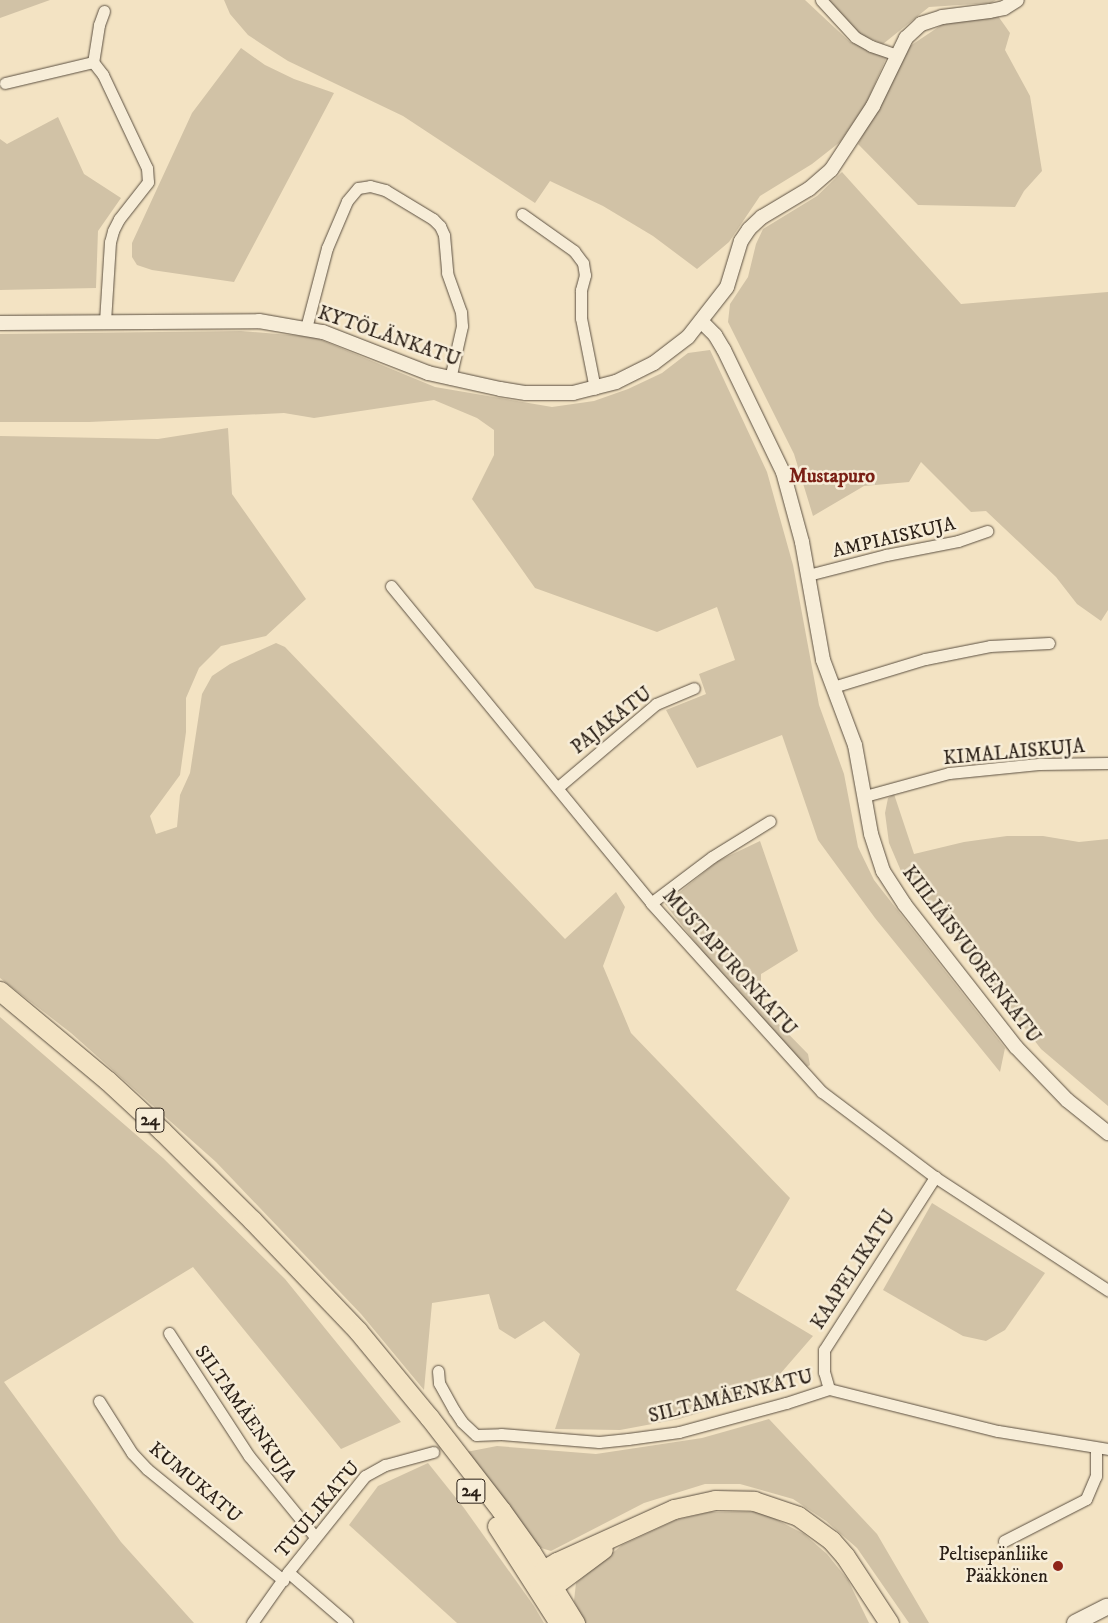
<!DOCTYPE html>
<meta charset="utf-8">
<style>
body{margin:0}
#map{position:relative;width:1108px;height:1623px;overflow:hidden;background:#f3e3c3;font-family:"IM FELL DW Pica",serif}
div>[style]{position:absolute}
.green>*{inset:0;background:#d1c2a6}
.roads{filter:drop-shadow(0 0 1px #5c5041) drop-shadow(0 0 1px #5c5041)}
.minor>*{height:11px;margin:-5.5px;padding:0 5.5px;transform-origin:5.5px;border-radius:5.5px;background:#f7edd8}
.tertiary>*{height:14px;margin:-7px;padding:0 7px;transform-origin:7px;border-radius:7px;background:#f7edd8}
.secondary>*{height:16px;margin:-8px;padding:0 8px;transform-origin:8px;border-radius:8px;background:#f7edd8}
.trunk>*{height:19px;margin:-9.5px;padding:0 9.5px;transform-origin:9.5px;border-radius:9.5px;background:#f3e3c3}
.dots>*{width:14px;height:14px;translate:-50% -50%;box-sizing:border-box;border:2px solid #f7edd8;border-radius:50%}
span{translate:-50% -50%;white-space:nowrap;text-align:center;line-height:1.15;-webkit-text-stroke:5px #f7edd8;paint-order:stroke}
.shield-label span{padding:1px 4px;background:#f7edd8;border:1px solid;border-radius:4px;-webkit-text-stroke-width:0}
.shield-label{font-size:18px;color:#2a1f16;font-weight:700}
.street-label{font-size:19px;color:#2a1f16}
.poi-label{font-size:19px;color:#2a1f16}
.right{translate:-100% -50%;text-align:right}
.neighbourhood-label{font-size:20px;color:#7a1f14;font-weight:700}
</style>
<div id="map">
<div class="green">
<div style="clip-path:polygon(0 0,50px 0,0 18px)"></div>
<div style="clip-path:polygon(224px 0,805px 0,850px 42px,887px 56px,866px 104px,840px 142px,812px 164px,760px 196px,729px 242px,697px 269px,653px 236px,603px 206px,550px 181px,535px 203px,403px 116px,288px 61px,263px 45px,248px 35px,230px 14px)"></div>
<div style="clip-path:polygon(828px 0,996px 0,991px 3px,929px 7px,883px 44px,861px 35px)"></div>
<div style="clip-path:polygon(998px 16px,1010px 33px,1005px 50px,1030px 96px,1042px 171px,1024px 191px,1015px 207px,918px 205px,858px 144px,907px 48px,943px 24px)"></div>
<div style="clip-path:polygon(241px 48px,265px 65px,294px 79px,334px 93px,234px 282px,152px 270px,137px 265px,132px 257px,132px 243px,192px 113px)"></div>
<div style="clip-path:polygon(58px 117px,84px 174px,121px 198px,98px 231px,96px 288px,0 290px,0 139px,7px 144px)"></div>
<div style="clip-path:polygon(842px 172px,961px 304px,1108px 292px,1108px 610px,1101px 621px,1077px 604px,1056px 577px,986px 511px,971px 512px,921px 462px,909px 482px,864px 486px,813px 516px,794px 454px,728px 322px,730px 304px,748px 277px,756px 244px,763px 229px,817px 196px)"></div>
<div style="clip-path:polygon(241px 331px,314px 337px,435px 387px,552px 407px,594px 401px,628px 389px,662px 373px,688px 353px,710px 350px,767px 472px,793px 565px,819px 705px,844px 774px,858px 847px,874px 880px,1005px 1048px,1000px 1072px,875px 918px,818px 840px,782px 735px,697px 768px,666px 710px,706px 694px,699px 674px,735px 660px,717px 607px,657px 632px,535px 588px,472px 499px,494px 455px,494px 430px,477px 418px,434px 400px,314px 418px,284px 413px,89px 422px,0 422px,0 334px)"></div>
<div style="clip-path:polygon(228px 428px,232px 494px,306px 599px,266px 636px,221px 646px,199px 668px,186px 698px,186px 732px,180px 775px,150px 816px,156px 834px,177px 827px,180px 795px,190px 773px,202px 694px,212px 676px,230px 664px,276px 643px,285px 647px,565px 939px,616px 892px,625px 907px,603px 966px,631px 1033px,790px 1198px,736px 1290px,813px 1336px,774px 1381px,747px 1399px,679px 1419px,620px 1430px,555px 1429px,580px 1354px,544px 1321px,515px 1339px,499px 1329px,489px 1294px,432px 1303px,424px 1390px,361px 1314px,216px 1162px,71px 1033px,0 978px,0 436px,158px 439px)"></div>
<div style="clip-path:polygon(894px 794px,914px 854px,964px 842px,1007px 836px,1043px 836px,1079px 842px,1108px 839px,1108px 1106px,1041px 1049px,941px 920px,916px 892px,901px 871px,889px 843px,885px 813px,888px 798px)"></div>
<div style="clip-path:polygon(760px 841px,798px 951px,761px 974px,761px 1006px,808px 1054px,810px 1065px,805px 1068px,717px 970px,665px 904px,718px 861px)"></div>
<div style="clip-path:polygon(0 1017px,163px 1158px,285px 1279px,401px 1422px,341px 1449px,193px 1267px,4px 1382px,121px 1542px,194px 1623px,0 1623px)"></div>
<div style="clip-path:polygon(932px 1203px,1045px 1273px,1005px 1330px,986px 1341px,963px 1336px,883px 1290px)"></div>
<div style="clip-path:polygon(769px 1419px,877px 1534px,929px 1623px,909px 1623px,857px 1548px,826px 1521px,793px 1499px,740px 1484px,705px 1484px,644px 1503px,551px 1551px,538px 1547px,461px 1453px,497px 1446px,596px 1454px,702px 1438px)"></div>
<div style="clip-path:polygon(428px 1463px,464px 1508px,534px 1606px,544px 1623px,457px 1623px,349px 1525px,378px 1486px)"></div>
<div style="clip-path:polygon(710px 1512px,762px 1512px,804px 1534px,827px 1554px,848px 1580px,869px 1623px,584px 1623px,574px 1601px,576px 1583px,622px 1545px,676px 1520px)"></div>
</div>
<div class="roads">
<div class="minor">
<div style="left:821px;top:0;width:50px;rotate:47.4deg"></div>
<div style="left:855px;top:37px;width:18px;rotate:29deg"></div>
<div style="left:871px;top:46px;width:28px;rotate:19deg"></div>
<div style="left:104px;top:11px;width:15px;rotate:110deg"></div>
<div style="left:99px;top:25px;width:37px;rotate:99deg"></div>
<div style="left:93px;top:62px;width:16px;rotate:52deg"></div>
<div style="left:103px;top:75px;width:103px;rotate:64.7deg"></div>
<div style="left:147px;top:168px;width:14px;rotate:86deg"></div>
<div style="left:148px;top:182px;width:47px;rotate:128.1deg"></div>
<div style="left:119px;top:219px;width:13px;rotate:117deg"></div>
<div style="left:113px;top:231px;width:11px;rotate:105deg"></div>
<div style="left:110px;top:242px;width:80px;rotate:93.6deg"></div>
<div style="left:5px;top:83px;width:90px;rotate:-13.4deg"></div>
<div style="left:522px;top:214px;width:64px;rotate:35.4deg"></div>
<div style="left:574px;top:251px;width:15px;rotate:53deg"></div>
<div style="left:583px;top:263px;width:12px;rotate:81deg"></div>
<div style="left:585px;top:275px;width:16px;rotate:105deg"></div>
<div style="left:581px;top:290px;width:28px;rotate:90deg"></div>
<div style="left:581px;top:318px;width:72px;rotate:78.8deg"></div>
<div style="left:306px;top:328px;width:83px;rotate:-75.3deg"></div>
<div style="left:327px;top:248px;width:51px;rotate:-66.9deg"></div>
<div style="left:347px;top:201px;width:17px;rotate:-50deg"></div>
<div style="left:358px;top:188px;width:12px;rotate:-9deg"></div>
<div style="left:370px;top:186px;width:16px;rotate:15deg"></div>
<div style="left:385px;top:190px;width:56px;rotate:31.1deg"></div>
<div style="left:433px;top:219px;width:10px;rotate:45deg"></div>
<div style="left:440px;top:226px;width:10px;rotate:66deg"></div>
<div style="left:444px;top:235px;width:38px;rotate:85deg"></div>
<div style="left:447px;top:273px;width:41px;rotate:70.3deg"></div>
<div style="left:461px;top:312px;width:14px;rotate:86deg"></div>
<div style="left:462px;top:326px;width:54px;rotate:102.8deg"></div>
<div style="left:808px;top:575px;width:81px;rotate:-14.4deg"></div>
<div style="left:886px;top:555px;width:73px;rotate:-11deg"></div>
<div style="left:958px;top:541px;width:31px;rotate:-19deg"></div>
<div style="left:391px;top:586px;width:410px;rotate:50.6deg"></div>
<div style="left:651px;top:903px;width:255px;rotate:47.9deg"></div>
<div style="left:822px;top:1092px;width:141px;rotate:37deg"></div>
<div style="left:935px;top:1177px;width:207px;rotate:33.2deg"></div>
<div style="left:833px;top:687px;width:96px;rotate:-16.9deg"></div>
<div style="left:925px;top:659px;width:66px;rotate:-11.3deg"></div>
<div style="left:990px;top:646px;width:59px;rotate:-2.9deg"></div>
<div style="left:557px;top:788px;width:130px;rotate:-40.3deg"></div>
<div style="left:656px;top:704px;width:41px;rotate:-22.8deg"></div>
<div style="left:865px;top:796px;width:87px;rotate:-15.3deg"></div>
<div style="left:949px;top:773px;width:90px;rotate:-5.7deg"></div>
<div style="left:1039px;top:764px;width:69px;rotate:-0.8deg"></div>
<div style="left:651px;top:903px;width:76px;rotate:-37deg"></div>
<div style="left:712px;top:857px;width:68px;rotate:-31.8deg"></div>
<div style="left:169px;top:1333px;width:147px;rotate:57deg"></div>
<div style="left:249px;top:1456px;width:104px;rotate:50.8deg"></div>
<div style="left:438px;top:1371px;width:12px;rotate:85deg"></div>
<div style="left:439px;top:1383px;width:31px;rotate:61deg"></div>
<div style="left:454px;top:1410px;width:14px;rotate:56deg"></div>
<div style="left:462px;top:1422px;width:19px;rotate:43deg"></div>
<div style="left:476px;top:1435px;width:25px;rotate:-2deg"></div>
<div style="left:501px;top:1434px;width:98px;rotate:4.7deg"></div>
<div style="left:599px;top:1442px;width:29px;rotate:-6deg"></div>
<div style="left:628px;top:1439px;width:51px;rotate:-7.8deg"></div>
<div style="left:679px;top:1432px;width:111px;rotate:-15.2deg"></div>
<div style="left:786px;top:1403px;width:45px;rotate:-18deg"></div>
<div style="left:829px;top:1389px;width:174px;rotate:14deg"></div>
<div style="left:998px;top:1431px;width:111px;rotate:9.3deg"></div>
<div style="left:829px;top:1389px;width:18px;rotate:-106deg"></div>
<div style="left:824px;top:1372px;width:22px;rotate:-90deg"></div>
<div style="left:824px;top:1350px;width:206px;rotate:-57.3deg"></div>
<div style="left:99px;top:1401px;width:62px;rotate:57.6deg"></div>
<div style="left:132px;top:1453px;width:22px;rotate:47deg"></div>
<div style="left:147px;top:1469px;width:176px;rotate:39.2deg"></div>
<div style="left:1004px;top:1541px;width:92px;rotate:-27.1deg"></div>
<div style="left:1086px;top:1499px;width:25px;rotate:-67deg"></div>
<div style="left:1096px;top:1476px;width:28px;rotate:-90deg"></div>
<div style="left:288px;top:1572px;width:78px;rotate:40.8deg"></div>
<div style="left:252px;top:1623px;width:62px;rotate:-54.8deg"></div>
<div style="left:288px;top:1572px;width:123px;rotate:-51.3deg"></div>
<div style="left:365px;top:1476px;width:23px;rotate:-29deg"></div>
<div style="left:385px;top:1465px;width:50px;rotate:-15.2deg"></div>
</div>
<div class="tertiary">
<div style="left:701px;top:321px;width:20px;rotate:45deg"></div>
<div style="left:715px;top:335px;width:17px;rotate:59deg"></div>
<div style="left:724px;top:350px;width:136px;rotate:64.2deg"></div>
<div style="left:783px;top:472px;width:73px;rotate:74.8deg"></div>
<div style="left:802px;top:542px;width:120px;rotate:79.9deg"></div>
<div style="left:823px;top:660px;width:91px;rotate:69.4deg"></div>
<div style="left:855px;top:745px;width:90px;rotate:79.8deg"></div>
<div style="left:871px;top:834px;width:39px;rotate:72deg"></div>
<div style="left:883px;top:871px;width:40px;rotate:57.1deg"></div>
<div style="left:905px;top:905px;width:180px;rotate:52deg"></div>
<div style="left:1016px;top:1047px;width:74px;rotate:46.1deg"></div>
<div style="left:1067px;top:1100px;width:53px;rotate:38.8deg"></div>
<div style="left:0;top:323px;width:259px;rotate:-0.4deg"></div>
<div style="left:259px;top:321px;width:65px;rotate:9.8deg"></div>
<div style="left:323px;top:332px;width:113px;rotate:21.3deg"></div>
<div style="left:428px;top:373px;width:74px;rotate:12.5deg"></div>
<div style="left:500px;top:389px;width:26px;rotate:9deg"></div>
<div style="left:526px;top:393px;width:47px"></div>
<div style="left:573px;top:393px;width:44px;rotate:-14.3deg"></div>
<div style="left:616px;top:382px;width:42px;rotate:-26.6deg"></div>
<div style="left:654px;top:363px;width:43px;rotate:-37.4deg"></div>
<div style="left:688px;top:337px;width:63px;rotate:-52deg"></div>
<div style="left:727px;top:287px;width:48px;rotate:-73.1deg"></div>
<div style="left:741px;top:241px;width:14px;rotate:-56deg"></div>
<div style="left:749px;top:229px;width:18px;rotate:-43deg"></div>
<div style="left:762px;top:217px;width:55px;rotate:-30.8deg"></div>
<div style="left:809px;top:189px;width:29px;rotate:-41deg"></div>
<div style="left:831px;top:170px;width:77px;rotate:-56.7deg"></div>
<div style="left:873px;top:106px;width:76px;rotate:-64.1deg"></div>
<div style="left:906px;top:38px;width:21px;rotate:-43deg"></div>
<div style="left:921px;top:24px;width:22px;rotate:-18deg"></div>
<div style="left:942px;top:17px;width:48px;rotate:-7.1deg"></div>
<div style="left:990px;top:11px;width:14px;rotate:-12deg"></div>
<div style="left:1004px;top:8px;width:15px;rotate:-32deg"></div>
</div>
<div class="secondary">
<div style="left:1075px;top:1623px;width:36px;rotate:-27deg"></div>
</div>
<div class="trunk">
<div style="left:0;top:991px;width:139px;rotate:39.8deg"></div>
<div style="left:107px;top:1080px;width:75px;rotate:42.8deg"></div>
<div style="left:162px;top:1131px;width:127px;rotate:44.7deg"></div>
<div style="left:252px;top:1220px;width:153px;rotate:46.3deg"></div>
<div style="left:358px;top:1331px;width:112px;rotate:50.5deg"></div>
<div style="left:429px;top:1417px;width:118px;rotate:52.3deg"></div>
<div style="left:501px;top:1510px;width:52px;rotate:54.5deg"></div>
<div style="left:531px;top:1552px;width:84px;rotate:58.2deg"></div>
<div style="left:497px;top:1526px;width:115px;rotate:57.4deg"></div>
<div style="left:538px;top:1581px;width:12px;rotate:-66deg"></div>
<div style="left:543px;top:1570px;width:16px;rotate:-30deg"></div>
<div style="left:557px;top:1562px;width:128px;rotate:-24.4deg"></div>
<div style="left:674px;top:1509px;width:42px;rotate:-12.4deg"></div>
<div style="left:715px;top:1500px;width:39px;rotate:1deg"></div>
<div style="left:754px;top:1501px;width:46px;rotate:18.8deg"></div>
<div style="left:798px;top:1516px;width:41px;rotate:36deg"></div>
<div style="left:831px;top:1540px;width:21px;rotate:49deg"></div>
<div style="left:845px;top:1556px;width:80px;rotate:56.7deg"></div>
<div style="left:540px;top:1588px;width:13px;rotate:-9deg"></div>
<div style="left:553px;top:1586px;width:62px;rotate:-36.5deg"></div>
</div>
</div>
<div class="dots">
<div style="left:1058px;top:1566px;background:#8f2418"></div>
</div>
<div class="shield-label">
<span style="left:150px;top:1120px">24</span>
<span style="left:471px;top:1491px">24</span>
</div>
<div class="street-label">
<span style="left:389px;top:337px;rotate:19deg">KYTÖLÄNKATU</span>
<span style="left:894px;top:538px;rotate:-13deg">AMPIAISKUJA</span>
<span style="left:612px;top:721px;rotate:-38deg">PAJAKATU</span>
<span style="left:1014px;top:753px;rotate:-5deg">KIMALAISKUJA</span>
<span style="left:971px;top:955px;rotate:53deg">KIILIÄISVUORENKATU</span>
<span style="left:729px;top:963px;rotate:48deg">MUSTAPURONKATU</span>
<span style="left:854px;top:1270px;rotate:-57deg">KAAPELIKATU</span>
<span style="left:731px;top:1397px;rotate:-14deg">SILTAMÄENKATU</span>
<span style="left:245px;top:1414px;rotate:55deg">SILTAMÄENKUJA</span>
<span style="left:195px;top:1483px;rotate:40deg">KUMUKATU</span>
<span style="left:318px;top:1510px;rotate:-50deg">TUULIKATU</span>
</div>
<div class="poi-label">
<span class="right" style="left:1048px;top:1566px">Peltisepänliike<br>Pääkkönen</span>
</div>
<div class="neighbourhood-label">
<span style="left:832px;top:476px">Mustapuro</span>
</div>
</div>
